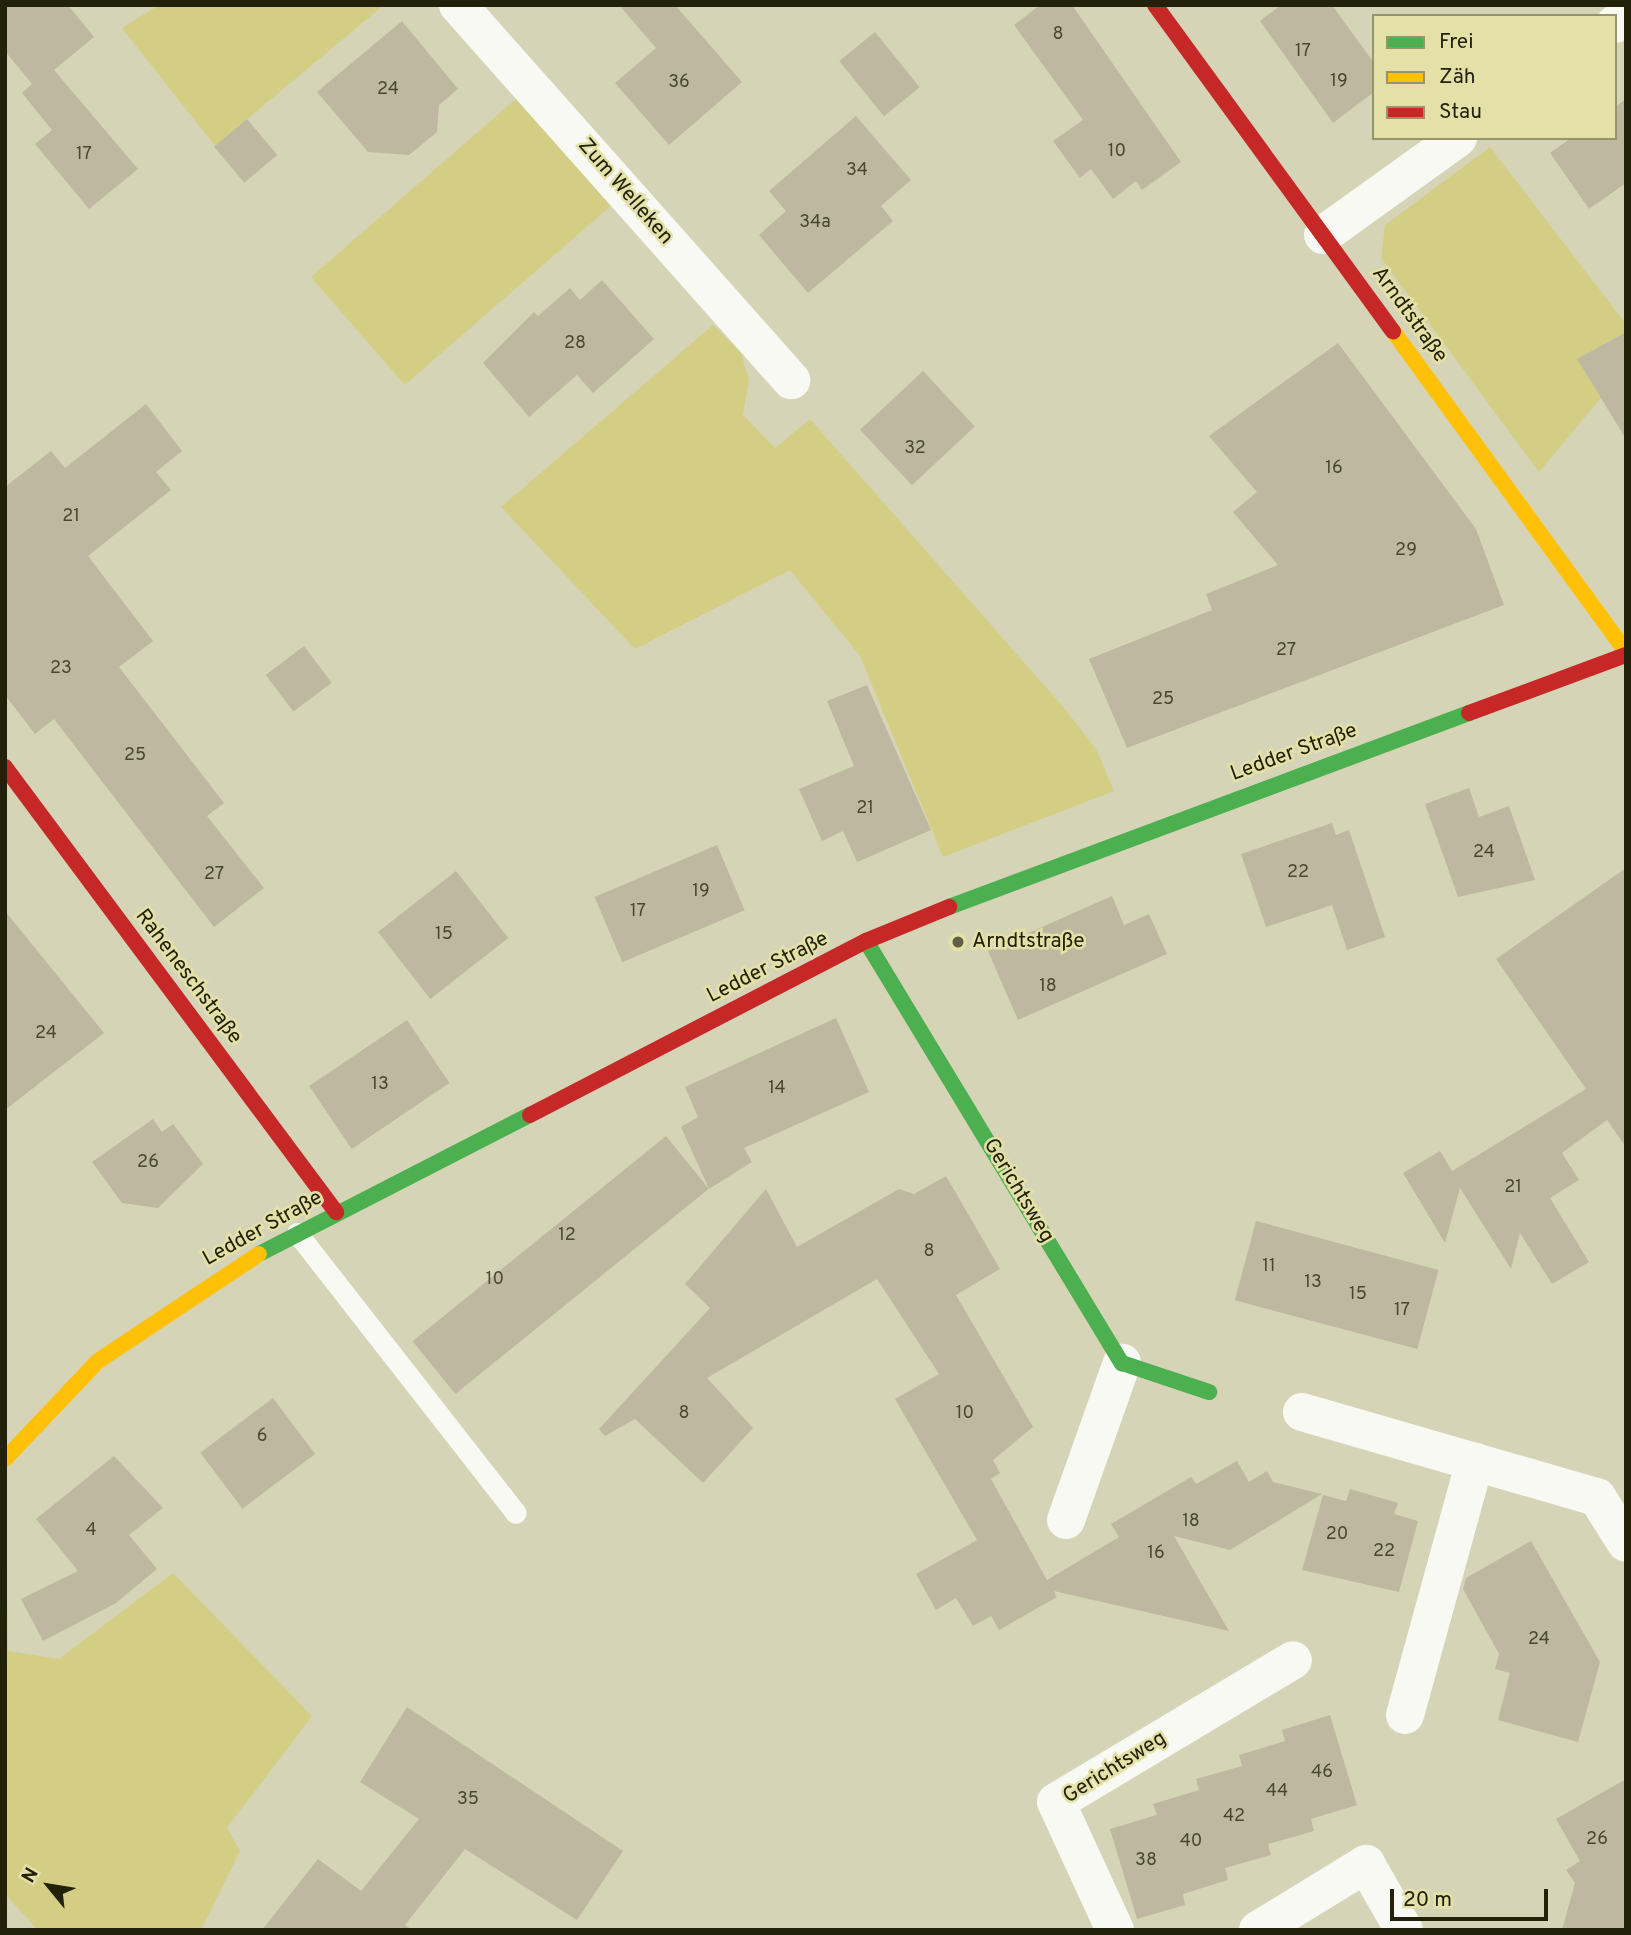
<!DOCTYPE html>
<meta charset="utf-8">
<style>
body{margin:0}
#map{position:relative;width:1631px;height:1935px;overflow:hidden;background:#d6d4b6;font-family:Overpass,sans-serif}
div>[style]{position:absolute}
.green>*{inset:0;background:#d3ce84;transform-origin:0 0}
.building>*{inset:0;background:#beb8a1;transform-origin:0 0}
.lane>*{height:21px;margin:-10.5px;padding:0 10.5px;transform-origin:10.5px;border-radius:10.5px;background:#f9f9f4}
.street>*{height:38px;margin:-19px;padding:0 19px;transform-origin:19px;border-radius:19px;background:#f9f9f4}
.fast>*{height:16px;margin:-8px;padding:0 8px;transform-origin:8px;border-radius:8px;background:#4caf50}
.slow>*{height:16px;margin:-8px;padding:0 8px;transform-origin:8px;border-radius:8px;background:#ffc107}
.jam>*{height:16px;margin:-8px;padding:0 8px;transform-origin:8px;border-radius:8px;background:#c62828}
.dots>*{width:19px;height:19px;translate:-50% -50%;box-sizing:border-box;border:4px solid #e4e1a8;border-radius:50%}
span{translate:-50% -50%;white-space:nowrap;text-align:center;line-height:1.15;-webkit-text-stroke:5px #e4e1a8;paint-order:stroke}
.number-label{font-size:18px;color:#494730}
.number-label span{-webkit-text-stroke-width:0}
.street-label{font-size:21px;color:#22210a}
.poi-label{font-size:21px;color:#22210a}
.left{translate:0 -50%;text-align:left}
.frame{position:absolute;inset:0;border:7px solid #22210a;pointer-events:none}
.legend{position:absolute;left:1372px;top:14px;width:245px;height:126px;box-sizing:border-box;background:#e4e1a8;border:2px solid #969469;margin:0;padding:9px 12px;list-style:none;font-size:21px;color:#22210a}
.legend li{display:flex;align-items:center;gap:14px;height:35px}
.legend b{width:35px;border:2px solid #969469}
.north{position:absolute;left:14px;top:1851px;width:70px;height:70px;-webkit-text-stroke:5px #e4e1a8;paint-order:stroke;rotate:300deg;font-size:19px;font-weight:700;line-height:28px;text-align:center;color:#22210a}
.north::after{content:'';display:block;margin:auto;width:24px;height:32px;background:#22210a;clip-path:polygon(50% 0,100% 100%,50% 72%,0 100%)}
.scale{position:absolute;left:1390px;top:1889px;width:158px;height:32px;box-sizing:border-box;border:4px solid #22210a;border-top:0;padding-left:9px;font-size:21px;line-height:24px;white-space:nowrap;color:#22210a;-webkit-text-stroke:5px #e4e1a8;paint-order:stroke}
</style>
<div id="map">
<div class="green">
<div style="clip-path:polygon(159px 5px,384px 5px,215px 146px,122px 28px)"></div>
<div style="left:517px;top:98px;width:143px;height:273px;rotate:49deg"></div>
<div style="clip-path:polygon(1490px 147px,1626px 324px,1626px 332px,1577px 359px,1601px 398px,1539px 472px,1381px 258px,1385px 225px)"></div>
<div style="clip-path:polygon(713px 325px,741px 353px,749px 380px,743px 415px,775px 448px,810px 419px,1065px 709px,1096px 749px,1114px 791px,943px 857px,860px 656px,790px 570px,635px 649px,501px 507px)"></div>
<div style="clip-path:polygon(8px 1567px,8px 1651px,59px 1659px,173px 1573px,312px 1716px,227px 1828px,240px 1851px,201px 1930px,38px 1930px,5px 1894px)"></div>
</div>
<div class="building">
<div style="clip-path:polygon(5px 5px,68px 5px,94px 37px,54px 70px,138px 169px,89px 209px,35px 144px,52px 130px,22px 93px,32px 84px,5px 51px)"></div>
<div style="clip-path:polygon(619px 5px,675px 5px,742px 82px,669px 145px,615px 83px,656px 48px)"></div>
<div style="clip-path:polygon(1040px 5px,1072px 5px,1181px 162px,1142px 190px,1136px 181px,1113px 199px,1091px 169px,1080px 178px,1053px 141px,1083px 120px,1014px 25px)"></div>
<div style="clip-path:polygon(1281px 5px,1332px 5px,1374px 63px,1374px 92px,1333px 123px,1260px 21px)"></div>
<div style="clip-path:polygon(402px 21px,458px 89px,439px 105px,437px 132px,409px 155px,368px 152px,317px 92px)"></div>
<div style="left:875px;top:32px;width:71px;height:46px;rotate:51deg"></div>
<div style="clip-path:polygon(1626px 99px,1626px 183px,1589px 209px,1550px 153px,1571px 138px,1615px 138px,1615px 107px)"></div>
<div style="clip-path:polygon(856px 116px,911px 180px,881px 206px,893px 221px,808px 293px,759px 235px,786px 211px,769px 191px)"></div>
<div style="left:247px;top:119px;width:47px;height:43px;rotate:50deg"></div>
<div style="clip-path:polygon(602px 280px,654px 339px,593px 393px,577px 375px,529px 417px,483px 363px,534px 312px,538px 316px,570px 288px,580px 300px)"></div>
<div style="clip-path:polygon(1626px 332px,1626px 439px,1577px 359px)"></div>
<div style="clip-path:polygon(1338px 343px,1476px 529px,1504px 605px,1127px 748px,1089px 659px,1212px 610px,1206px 594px,1278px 565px,1233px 512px,1257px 492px,1209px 436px)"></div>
<div style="left:923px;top:371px;width:76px;height:86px;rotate:47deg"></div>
<div style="clip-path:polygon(146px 404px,182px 451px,156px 472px,171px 490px,88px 556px,153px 641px,119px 667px,224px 803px,207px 816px,264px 888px,214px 927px,54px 719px,35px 734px,5px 695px,5px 487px,51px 451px,65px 468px)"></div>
<div style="left:304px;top:646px;width:46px;height:48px;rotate:53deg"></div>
<div style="clip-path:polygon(867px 685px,931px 830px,857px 862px,843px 831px,822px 841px,799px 789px,854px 766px,827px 701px)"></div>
<div style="clip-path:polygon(1469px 788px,1479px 817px,1509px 806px,1535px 880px,1458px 897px,1425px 804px)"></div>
<div style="clip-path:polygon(1332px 823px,1336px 835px,1349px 830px,1385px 937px,1347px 950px,1332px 905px,1266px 927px,1241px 854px)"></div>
<div style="left:717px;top:845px;width:71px;height:133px;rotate:67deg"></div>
<div style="clip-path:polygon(1626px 868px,1626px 1147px,1607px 1120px,1562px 1153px,1579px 1180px,1550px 1198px,1589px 1262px,1552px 1284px,1520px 1233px,1511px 1269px,1460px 1188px,1445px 1243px,1403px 1173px,1440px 1151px,1452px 1171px,1586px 1089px,1496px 959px)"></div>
<div style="left:456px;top:871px;width:85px;height:99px;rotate:52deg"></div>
<div style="clip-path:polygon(1112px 896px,1124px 925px,1149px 914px,1167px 954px,1018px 1020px,988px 951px)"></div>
<div style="clip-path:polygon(5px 911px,104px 1033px,5px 1110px)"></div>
<div style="clip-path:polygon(836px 1018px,869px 1092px,744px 1148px,752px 1162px,709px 1189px,681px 1127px,698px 1117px,685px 1087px)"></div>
<div style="left:407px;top:1020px;width:76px;height:118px;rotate:56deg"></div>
<div style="clip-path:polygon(153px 1119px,162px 1132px,173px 1124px,203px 1164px,158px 1208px,122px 1203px,92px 1162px)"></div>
<div style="left:666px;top:1136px;width:68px;height:326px;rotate:51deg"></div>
<div style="clip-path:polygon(946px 1176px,1000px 1269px,956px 1295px,1033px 1427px,993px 1460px,1000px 1473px,991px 1479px,1047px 1580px,1119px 1537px,1111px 1524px,1191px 1477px,1196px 1484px,1237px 1461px,1249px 1482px,1267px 1471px,1273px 1482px,1322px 1494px,1230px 1550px,1174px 1536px,1229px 1631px,1054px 1591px,1057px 1597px,999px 1630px,991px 1616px,973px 1626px,956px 1598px,936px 1610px,916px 1574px,977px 1540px,895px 1399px,939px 1374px,877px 1279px,707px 1378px,753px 1428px,703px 1483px,635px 1419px,605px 1436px,599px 1429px,710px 1308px,685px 1284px,766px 1189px,797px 1247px,899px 1189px,914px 1194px)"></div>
<div style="left:1256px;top:1221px;width:189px;height:82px;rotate:15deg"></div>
<div style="left:273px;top:1398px;width:70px;height:91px;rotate:53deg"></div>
<div style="clip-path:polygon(114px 1456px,163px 1508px,129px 1535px,157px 1569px,116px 1603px,43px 1641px,21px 1599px,78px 1571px,36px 1519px)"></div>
<div style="clip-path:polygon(1350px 1489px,1398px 1503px,1394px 1514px,1418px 1521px,1399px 1592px,1302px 1570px,1323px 1495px,1346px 1501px)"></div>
<div style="clip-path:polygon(1531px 1541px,1600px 1662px,1578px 1742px,1498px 1720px,1510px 1673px,1495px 1669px,1499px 1654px,1463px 1589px,1466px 1578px)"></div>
<div style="clip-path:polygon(407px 1707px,623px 1851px,577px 1920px,465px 1849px,405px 1925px,412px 1930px,262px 1930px,318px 1859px,361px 1891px,419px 1819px,360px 1782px)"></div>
<div style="clip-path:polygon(1330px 1715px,1357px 1805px,1311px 1819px,1314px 1831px,1268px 1844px,1271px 1855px,1225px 1868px,1228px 1880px,1183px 1894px,1185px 1905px,1137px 1919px,1110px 1829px,1157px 1815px,1153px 1804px,1199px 1790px,1196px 1779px,1242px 1766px,1239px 1755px,1285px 1741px,1282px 1730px)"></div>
<div style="clip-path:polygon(1626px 1779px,1626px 1930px,1562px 1930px,1575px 1883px,1566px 1870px,1580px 1861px,1556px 1819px)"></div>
</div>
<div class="lane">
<div style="left:297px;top:1233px;width:355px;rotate:52deg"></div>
</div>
<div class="street">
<div style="left:458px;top:5px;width:502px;rotate:48.39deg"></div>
<div style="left:1615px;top:24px;width:13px;rotate:-32deg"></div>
<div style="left:1323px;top:235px;width:166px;rotate:-35.7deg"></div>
<div style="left:1302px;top:1412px;width:307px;rotate:16.1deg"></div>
<div style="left:1597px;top:1497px;width:54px;rotate:57.8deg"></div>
<div style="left:1066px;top:1520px;width:167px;rotate:-70.4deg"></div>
<div style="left:1405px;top:1715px;width:263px;rotate:-74.6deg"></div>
<div style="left:1115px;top:1930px;width:141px;rotate:-114.7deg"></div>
<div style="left:1056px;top:1802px;width:276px;rotate:-30.9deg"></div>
<div style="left:1258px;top:1930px;width:127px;rotate:-31.4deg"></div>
<div style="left:1366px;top:1864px;width:76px;rotate:60.1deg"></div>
</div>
<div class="fast">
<div style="left:949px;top:907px;width:555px;rotate:-20.46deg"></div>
<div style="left:866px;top:941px;width:494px;rotate:58.8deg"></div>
<div style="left:1122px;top:1363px;width:92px;rotate:18.4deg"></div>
<div style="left:259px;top:1254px;width:305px;rotate:-27.2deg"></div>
</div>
<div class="slow">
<div style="left:1393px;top:331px;width:397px;rotate:54deg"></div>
<div style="left:5px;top:1459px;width:135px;rotate:-46.5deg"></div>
<div style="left:98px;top:1361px;width:193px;rotate:-33.6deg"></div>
</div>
<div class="jam">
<div style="left:1155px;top:5px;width:404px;rotate:53.9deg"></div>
<div style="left:1469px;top:713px;width:167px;rotate:-20.3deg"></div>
<div style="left:5px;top:767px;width:555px;rotate:53.36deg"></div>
<div style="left:530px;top:1115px;width:378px;rotate:-27.4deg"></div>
<div style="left:866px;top:941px;width:90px;rotate:-22.3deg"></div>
</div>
<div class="dots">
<div style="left:958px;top:942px;background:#616046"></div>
</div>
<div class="number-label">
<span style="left:1058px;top:35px">8</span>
<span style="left:1303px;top:52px">17</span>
<span style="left:1339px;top:82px">19</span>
<span style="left:679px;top:83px">36</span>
<span style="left:388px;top:90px">24</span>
<span style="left:1117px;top:152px">10</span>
<span style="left:84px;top:155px">17</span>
<span style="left:857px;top:171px">34</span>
<span style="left:815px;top:223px">34a</span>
<span style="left:575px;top:344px">28</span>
<span style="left:915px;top:449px">32</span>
<span style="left:1334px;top:469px">16</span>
<span style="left:71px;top:517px">21</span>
<span style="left:1406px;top:551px">29</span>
<span style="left:1286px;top:651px">27</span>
<span style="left:61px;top:669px">23</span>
<span style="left:1163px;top:700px">25</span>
<span style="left:135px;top:756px">25</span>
<span style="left:865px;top:809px">21</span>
<span style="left:1484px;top:853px">24</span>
<span style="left:1298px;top:873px">22</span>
<span style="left:214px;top:875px">27</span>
<span style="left:701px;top:892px">19</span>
<span style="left:638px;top:912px">17</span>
<span style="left:444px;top:935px">15</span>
<span style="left:1048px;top:987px">18</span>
<span style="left:46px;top:1034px">24</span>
<span style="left:380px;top:1085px">13</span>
<span style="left:777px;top:1089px">14</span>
<span style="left:148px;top:1163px">26</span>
<span style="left:1513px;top:1188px">21</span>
<span style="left:567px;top:1236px">12</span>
<span style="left:929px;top:1252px">8</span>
<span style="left:1269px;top:1267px">11</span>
<span style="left:495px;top:1280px">10</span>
<span style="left:1313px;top:1283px">13</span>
<span style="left:1358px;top:1295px">15</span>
<span style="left:1402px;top:1311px">17</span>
<span style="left:684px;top:1414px">8</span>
<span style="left:965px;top:1414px">10</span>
<span style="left:262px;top:1437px">6</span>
<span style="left:1191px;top:1522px">18</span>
<span style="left:91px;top:1531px">4</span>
<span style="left:1337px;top:1535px">20</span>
<span style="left:1384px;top:1552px">22</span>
<span style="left:1156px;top:1554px">16</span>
<span style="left:1539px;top:1640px">24</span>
<span style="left:1322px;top:1773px">46</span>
<span style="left:1277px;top:1792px">44</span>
<span style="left:468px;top:1800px">35</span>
<span style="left:1234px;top:1817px">42</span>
<span style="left:1597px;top:1840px">26</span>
<span style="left:1191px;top:1842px">40</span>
<span style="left:1146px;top:1861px">38</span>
</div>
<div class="street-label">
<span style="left:625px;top:192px;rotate:49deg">Zum Welleken</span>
<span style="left:1409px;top:315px;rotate:54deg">Arndtstraße</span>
<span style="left:1294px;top:753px;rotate:-20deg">Ledder Straße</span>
<span style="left:768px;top:968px;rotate:-27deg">Ledder Straße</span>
<span style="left:188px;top:977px;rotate:53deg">Raheneschstraße</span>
<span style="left:1018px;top:1191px;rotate:59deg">Gerichtsweg</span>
<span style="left:263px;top:1229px;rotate:-29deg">Ledder Straße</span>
<span style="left:1115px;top:1768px;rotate:-32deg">Gerichtsweg</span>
</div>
<div class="poi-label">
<span class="left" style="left:972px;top:942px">Arndtstraße</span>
</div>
<div class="frame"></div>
<ul class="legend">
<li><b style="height:9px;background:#4caf50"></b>Frei</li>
<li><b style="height:9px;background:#ffc107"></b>Zäh</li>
<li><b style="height:9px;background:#c62828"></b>Stau</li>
</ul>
<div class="north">N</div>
<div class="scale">20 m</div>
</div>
